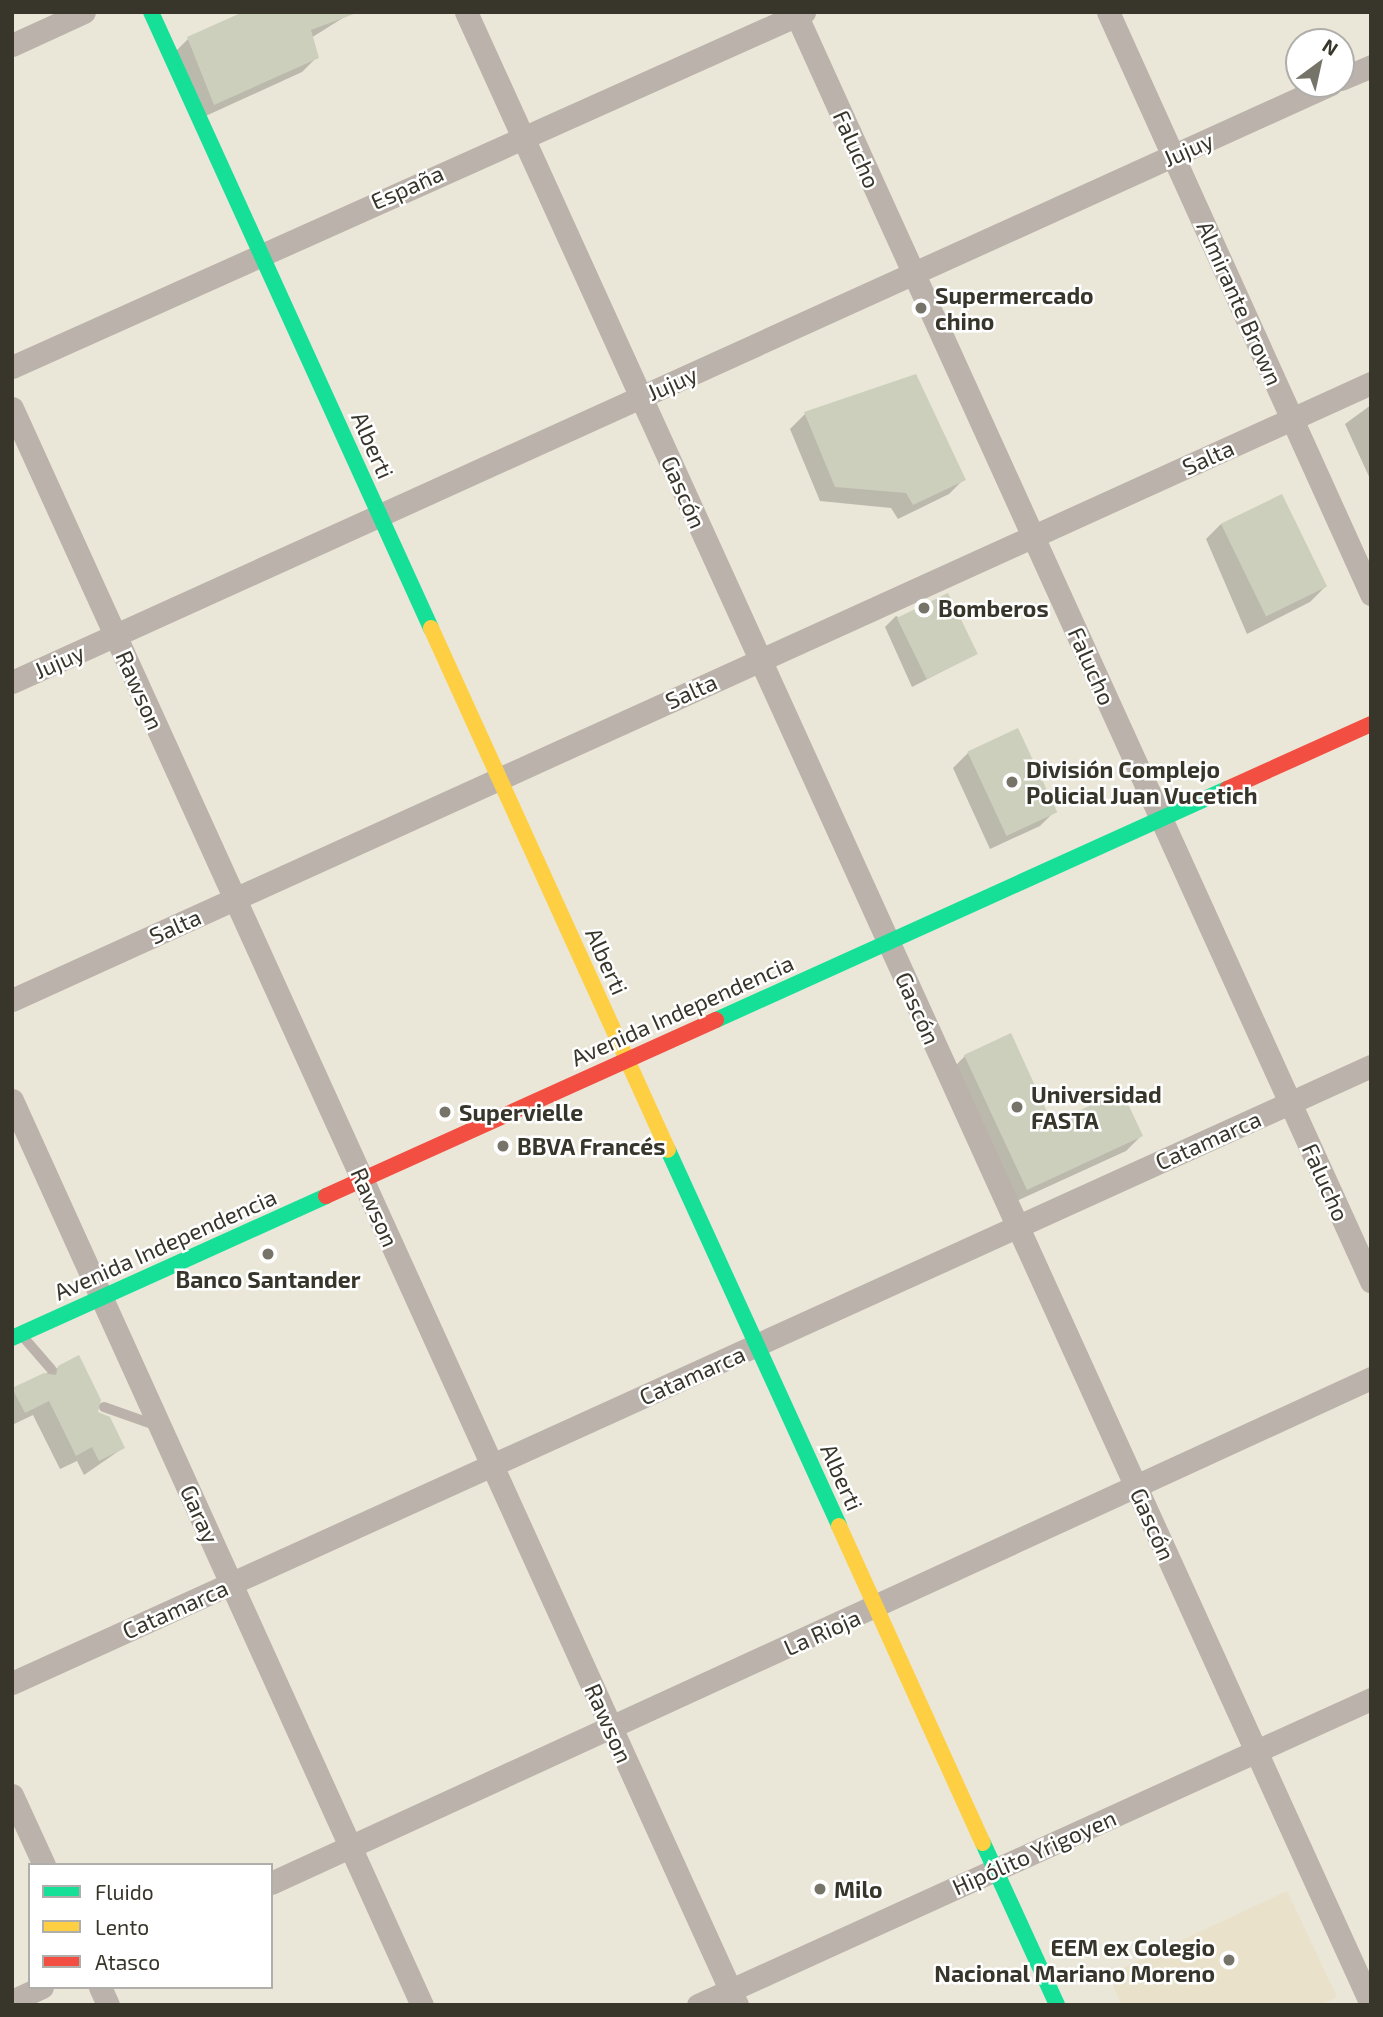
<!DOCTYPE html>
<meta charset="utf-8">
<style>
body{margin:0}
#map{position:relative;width:1383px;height:2017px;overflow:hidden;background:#eae6d8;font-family:"Exo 2",sans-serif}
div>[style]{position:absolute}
.built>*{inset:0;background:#e9e1c9}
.shadow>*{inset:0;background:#0003}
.building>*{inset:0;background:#cccfbb;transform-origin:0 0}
.lane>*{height:10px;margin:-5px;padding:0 5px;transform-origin:5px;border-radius:5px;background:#bbb3ab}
.street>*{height:23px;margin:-11.5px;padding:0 11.5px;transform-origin:11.5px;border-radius:11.5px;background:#bbb3ab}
.fast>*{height:16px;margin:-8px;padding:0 8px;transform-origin:8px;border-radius:8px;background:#16e098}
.slow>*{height:16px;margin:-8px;padding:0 8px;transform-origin:8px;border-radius:8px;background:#ffcf43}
.jam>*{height:16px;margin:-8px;padding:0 8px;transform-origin:8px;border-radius:8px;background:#f24e42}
.dots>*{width:19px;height:19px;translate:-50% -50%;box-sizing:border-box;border:4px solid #fff;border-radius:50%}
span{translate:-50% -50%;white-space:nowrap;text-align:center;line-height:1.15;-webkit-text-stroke:5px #fff;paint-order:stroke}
.street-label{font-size:23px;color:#38352b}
.poi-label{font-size:23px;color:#38352b;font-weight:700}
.left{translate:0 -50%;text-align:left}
.right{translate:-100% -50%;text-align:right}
.frame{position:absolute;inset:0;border:14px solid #38352b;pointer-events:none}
.legend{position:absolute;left:28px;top:1863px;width:245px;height:126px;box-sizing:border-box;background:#fff;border:2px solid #afaeaa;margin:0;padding:9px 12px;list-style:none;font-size:21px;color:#38352b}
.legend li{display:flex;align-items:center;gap:14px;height:35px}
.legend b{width:35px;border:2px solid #afaeaa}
.north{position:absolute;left:1285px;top:28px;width:70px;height:70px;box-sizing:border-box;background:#fff;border:2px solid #afaeaa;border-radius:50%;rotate:33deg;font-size:19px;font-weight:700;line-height:28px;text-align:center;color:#38352b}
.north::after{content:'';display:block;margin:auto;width:24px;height:32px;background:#767368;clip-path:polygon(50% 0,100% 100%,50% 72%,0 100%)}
</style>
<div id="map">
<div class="built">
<div style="clip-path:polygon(1287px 1891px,1337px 1997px,1320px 2005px,1122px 2005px,1108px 1975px)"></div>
</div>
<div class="shadow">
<div style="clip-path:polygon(346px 16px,311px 38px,317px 57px,302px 72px,199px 119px,173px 54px,188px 39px)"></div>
<div style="clip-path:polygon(1371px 405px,1371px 481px,1345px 424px)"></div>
<div style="clip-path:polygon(805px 414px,964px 479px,949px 494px,898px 519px,891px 508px,820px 501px,790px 429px)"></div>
<div style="clip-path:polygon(1221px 524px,1325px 587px,1310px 602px,1247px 634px,1206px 539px)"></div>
<div style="clip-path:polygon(896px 616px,976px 654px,912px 687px,885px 627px)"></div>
<div style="clip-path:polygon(968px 753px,1055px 811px,1040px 826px,990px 849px,953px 768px)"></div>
<div style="clip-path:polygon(965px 1056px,1051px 1125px,1141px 1136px,1126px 1151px,1012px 1203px,950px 1071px)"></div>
<div style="clip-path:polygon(59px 1367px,123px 1448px,84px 1475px,77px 1461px,60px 1469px,33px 1415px,12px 1425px,12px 1391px)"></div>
</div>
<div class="building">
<div style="clip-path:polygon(243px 12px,354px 12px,354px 14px,311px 30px,319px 58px,214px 105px,187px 37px)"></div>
<div style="clip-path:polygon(916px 374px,966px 480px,913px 505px,906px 493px,835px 487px,804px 412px)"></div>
<div style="left:1282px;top:494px;width:103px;height:68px;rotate:64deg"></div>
<div style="left:948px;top:593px;width:68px;height:57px;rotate:64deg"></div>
<div style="left:1018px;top:728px;width:93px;height:56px;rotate:65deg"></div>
<div style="clip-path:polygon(1011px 1033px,1052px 1123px,1122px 1091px,1143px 1136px,1027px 1190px,964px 1055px)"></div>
<div style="clip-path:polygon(79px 1355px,101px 1400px,98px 1412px,110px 1417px,125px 1448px,99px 1461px,92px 1447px,76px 1456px,49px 1401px,25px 1413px,12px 1388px,44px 1373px,56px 1375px,58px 1366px)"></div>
</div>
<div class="lane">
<div style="left:25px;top:1339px;width:40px;rotate:49deg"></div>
<div style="left:104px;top:1407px;width:57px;rotate:19.4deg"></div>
</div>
<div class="street">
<div style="left:466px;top:12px;width:2188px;rotate:65.57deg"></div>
<div style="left:795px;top:12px;width:1394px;rotate:65.59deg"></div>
<div style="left:1108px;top:12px;width:639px;rotate:65.68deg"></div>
<div style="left:12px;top:45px;width:79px;rotate:-24.6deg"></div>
<div style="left:1341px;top:79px;width:33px;rotate:-23deg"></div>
<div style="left:12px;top:367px;width:868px;rotate:-24.14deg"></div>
<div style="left:12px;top:408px;width:1754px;rotate:65.58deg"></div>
<div style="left:12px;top:682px;width:1448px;rotate:-24.39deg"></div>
<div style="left:12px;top:1000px;width:1493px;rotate:-24.42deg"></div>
<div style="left:12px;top:1100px;width:994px;rotate:65.63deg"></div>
<div style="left:12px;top:1683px;width:1493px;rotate:-24.42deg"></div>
<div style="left:12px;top:1795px;width:77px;rotate:65.4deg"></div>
<div style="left:271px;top:1883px;width:1210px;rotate:-24.66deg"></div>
<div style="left:100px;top:1987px;width:20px;rotate:66deg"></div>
<div style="left:12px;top:2001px;width:33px;rotate:-25deg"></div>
<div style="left:698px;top:2005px;width:739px;rotate:-24.45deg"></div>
</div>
<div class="fast">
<div style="left:151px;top:12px;width:677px;rotate:65.56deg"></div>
<div style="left:716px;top:1020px;width:561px;rotate:-24.33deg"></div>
<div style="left:668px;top:1150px;width:413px;rotate:65.5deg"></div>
<div style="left:12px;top:1338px;width:345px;rotate:-24.3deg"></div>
<div style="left:983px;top:1843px;width:178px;rotate:65.4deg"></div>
</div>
<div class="slow">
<div style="left:431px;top:628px;width:573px;rotate:65.58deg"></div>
<div style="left:839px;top:1526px;width:348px;rotate:65.6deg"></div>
</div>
<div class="jam">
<div style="left:1227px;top:789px;width:158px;rotate:-24.3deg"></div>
<div style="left:326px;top:1196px;width:428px;rotate:-24.3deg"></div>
</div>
<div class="dots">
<div style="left:921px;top:308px;background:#767368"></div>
<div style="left:924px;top:608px;background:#767368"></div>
<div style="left:1012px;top:782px;background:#767368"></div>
<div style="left:1017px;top:1107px;background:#767368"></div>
<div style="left:445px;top:1112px;background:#767368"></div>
<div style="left:503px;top:1146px;background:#767368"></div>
<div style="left:268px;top:1254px;background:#767368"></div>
<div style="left:820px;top:1889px;background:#767368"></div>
<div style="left:1229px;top:1960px;background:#767368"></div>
</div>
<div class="street-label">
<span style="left:857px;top:149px;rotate:66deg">Falucho</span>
<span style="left:1188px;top:149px;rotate:-24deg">Jujuy</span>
<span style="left:407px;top:187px;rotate:-24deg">España</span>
<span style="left:1240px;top:303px;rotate:66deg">Almirante Brown</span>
<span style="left:672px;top:383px;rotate:-24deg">Jujuy</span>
<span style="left:373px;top:445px;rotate:66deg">Alberti</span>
<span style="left:1208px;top:457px;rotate:-24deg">Salta</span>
<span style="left:684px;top:492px;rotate:66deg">Gascón</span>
<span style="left:59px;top:661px;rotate:-24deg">Jujuy</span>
<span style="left:1092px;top:666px;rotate:66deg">Falucho</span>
<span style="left:140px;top:690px;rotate:66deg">Rawson</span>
<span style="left:691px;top:691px;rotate:-24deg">Salta</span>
<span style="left:175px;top:926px;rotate:-24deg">Salta</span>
<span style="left:607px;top:961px;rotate:66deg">Alberti</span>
<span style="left:918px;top:1008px;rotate:66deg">Gascón</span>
<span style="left:682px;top:1010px;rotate:-24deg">Avenida Independencia</span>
<span style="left:1208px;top:1140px;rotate:-24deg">Catamarca</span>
<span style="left:1326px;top:1182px;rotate:66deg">Falucho</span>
<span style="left:375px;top:1207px;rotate:66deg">Rawson</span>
<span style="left:165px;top:1244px;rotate:-24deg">Avenida Independencia</span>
<span style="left:692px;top:1375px;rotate:-24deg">Catamarca</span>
<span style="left:842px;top:1477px;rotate:66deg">Alberti</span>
<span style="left:200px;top:1514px;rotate:66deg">Garay</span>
<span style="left:1153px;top:1524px;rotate:66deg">Gascón</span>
<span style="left:175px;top:1609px;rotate:-24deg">Catamarca</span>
<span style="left:822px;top:1632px;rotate:-24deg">La Rioja</span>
<span style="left:609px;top:1723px;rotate:66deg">Rawson</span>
<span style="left:1034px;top:1852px;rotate:-24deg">Hipólito Yrigoyen</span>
</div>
<div class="poi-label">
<span class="left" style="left:935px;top:308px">Supermercado<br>chino</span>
<span class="left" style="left:938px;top:608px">Bomberos</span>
<span class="left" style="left:1026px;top:782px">División Complejo<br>Policial Juan Vucetich</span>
<span class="left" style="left:1031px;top:1107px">Universidad<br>FASTA</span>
<span class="left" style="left:459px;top:1112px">Supervielle</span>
<span class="left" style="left:517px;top:1146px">BBVA Francés</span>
<span style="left:268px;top:1279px">Banco Santander</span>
<span class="left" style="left:834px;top:1889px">Milo</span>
<span class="right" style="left:1215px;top:1960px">EEM ex Colegio<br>Nacional Mariano Moreno</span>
</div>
<div class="frame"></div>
<ul class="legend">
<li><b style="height:9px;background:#16e098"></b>Fluido</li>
<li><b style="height:9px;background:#ffcf43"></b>Lento</li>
<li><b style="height:9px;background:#f24e42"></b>Atasco</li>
</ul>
<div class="north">N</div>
</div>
